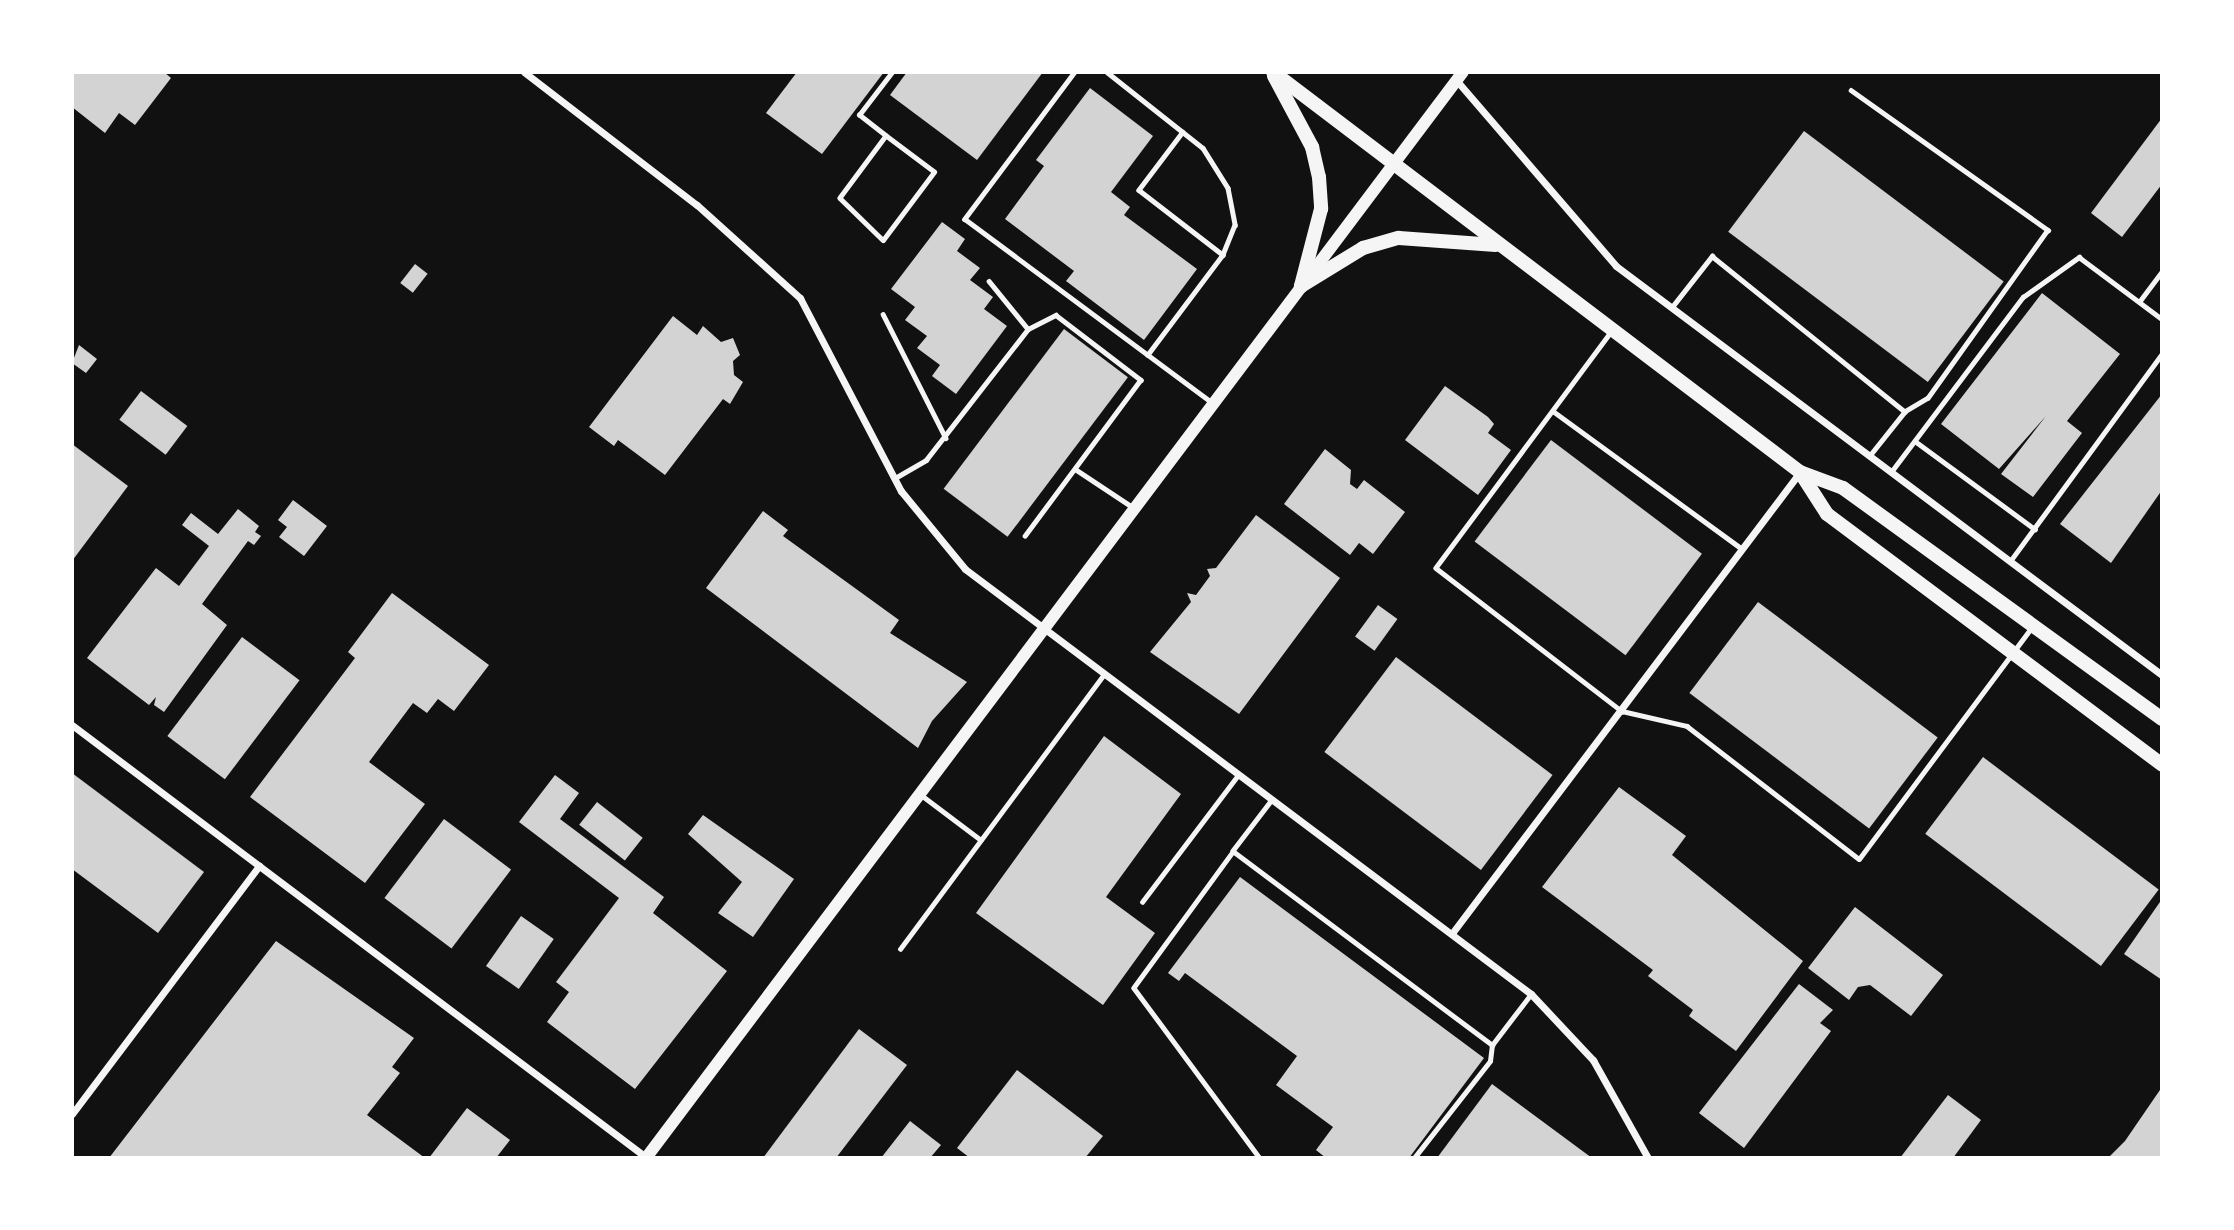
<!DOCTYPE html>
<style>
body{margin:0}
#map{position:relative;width:2234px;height:1230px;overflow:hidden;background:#111;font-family:Montserrat,sans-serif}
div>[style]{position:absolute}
.building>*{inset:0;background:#d3d3d3;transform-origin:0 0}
.service>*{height:4.5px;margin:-2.25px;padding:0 2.25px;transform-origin:2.25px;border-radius:2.25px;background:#f5f5f5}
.minor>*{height:7px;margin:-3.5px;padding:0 3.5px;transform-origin:3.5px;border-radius:3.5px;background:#f5f5f5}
.tertiary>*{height:12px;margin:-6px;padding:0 6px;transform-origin:6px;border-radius:6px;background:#f5f5f5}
.secondary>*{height:14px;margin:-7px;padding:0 7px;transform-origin:7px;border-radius:7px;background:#f5f5f5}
span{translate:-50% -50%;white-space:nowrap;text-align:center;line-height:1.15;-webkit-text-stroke:6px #fff;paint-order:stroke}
.frame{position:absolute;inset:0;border:74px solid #fff;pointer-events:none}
</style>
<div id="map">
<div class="building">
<div style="clip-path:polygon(72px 72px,164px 72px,171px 78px,135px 125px,119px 113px,105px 133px,72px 107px)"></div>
<div style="clip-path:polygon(797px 72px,884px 72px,822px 154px,766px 113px)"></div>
<div style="clip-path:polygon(907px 72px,1043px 72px,977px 160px,890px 95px)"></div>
<div style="clip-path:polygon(1090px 88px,1153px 136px,1111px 192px,1130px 207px,1124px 215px,1197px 269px,1144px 340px,1066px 281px,1074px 271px,1005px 219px,1044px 166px,1036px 160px)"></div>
<div style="clip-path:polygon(2162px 118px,2162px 184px,2122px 237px,2091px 213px)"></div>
<div style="left:1804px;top:131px;width:250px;height:126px;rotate:37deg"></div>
<div style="clip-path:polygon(942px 222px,965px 239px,957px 251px,980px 268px,970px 280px,993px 297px,984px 309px,1007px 326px,956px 394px,932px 376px,940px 365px,917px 348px,927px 336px,905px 320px,915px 307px,891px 289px)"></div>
<div style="left:415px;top:264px;width:16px;height:24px;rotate:38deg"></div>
<div style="clip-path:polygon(2042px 293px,2120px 354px,2067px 421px,2082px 433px,2033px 497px,2001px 474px,2046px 416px,1999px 469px,1941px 424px)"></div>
<div style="clip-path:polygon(673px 316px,697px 335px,703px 326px,721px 342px,733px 338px,740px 355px,733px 361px,734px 375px,743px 382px,730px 404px,723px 399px,665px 475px,618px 440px,614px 446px,589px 427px)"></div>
<div style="left:1064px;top:329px;width:80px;height:200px;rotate:37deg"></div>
<div style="clip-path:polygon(79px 345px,97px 359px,86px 373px,72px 363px)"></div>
<div style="clip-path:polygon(1445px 386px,1488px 417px,1494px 424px,1488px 433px,1511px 450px,1478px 495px,1405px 440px)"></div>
<div style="left:141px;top:391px;width:58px;height:36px;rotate:37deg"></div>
<div style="clip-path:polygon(2162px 394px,2162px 490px,2111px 563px,2060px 524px)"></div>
<div style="left:1551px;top:440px;width:189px;height:127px;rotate:37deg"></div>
<div style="clip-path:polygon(72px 444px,128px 486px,72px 561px)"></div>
<div style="clip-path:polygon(1325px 449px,1351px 470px,1350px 484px,1357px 489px,1364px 480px,1405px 512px,1373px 554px,1359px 543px,1350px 555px,1284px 504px)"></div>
<div style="clip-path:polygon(293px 500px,327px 526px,304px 556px,279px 537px,287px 527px,278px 520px)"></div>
<div style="clip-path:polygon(238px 509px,259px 526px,255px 532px,261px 536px,254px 545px,248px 541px,202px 604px,227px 625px,164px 712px,154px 705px,156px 697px,149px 705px,87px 658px,156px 568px,179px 586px,209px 546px,182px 525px,191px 513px,218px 534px)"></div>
<div style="clip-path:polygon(763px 511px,788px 530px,783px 536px,899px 620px,890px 633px,967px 682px,932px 721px,918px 748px,706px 588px)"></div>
<div style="clip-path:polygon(1256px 515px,1340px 578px,1239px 714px,1150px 652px,1191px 602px,1187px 593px,1196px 595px,1210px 576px,1207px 569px,1216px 568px)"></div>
<div style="clip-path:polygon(392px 593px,489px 665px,454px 711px,438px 699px,427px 713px,413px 703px,369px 762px,425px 804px,365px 883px,250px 797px,355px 658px,348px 652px)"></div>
<div style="left:1758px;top:602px;width:225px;height:114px;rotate:37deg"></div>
<div style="left:1378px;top:605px;width:24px;height:39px;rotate:36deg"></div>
<div style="left:242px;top:637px;width:72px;height:124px;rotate:37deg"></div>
<div style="left:1396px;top:657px;width:196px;height:119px;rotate:37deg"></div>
<div style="clip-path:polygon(1104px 736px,1181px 794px,1106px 897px,1155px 933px,1103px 1005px,976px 913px)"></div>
<div style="left:1983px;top:757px;width:220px;height:96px;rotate:37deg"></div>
<div style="clip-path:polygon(72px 773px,204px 872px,158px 933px,72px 869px)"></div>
<div style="clip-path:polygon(555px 775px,579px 793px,560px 819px,664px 897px,653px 913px,727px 971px,635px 1089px,547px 1022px,569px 992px,556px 982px,619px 898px,519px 822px)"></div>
<div style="clip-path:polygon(1619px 787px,1686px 836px,1672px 855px,1803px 961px,1736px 1051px,1689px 1016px,1693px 1010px,1648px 976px,1653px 970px,1542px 887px)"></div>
<div style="left:597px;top:802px;width:58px;height:29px;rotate:38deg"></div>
<div style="clip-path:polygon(703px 815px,794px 879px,753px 937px,718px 913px,742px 882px,688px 834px)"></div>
<div style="left:444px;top:819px;width:84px;height:99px;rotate:37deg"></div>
<div style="clip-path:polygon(1240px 877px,1484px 1058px,1409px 1158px,1326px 1158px,1316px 1150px,1333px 1127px,1276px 1085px,1297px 1056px,1185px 973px,1179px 981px,1168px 973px)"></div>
<div style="clip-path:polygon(2162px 899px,2162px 980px,2124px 954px)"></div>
<div style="clip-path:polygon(1855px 907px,1943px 975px,1911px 1016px,1870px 985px,1858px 987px,1849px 1000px,1808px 968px)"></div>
<div style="left:521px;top:916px;width:40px;height:61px;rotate:35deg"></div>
<div style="clip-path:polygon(276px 941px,414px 1038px,392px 1067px,400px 1073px,367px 1115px,425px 1158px,109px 1158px)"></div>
<div style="clip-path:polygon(1799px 984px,1833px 1010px,1820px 1023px,1831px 1031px,1744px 1148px,1699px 1113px)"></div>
<div style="clip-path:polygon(859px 1029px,907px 1065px,836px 1158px,763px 1158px)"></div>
<div style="clip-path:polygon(1017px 1070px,1103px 1136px,1085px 1158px,970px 1158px,957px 1148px)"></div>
<div style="clip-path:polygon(1492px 1084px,1592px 1158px,1437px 1158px)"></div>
<div style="clip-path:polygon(2162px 1087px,2162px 1158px,2108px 1158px,2125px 1141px)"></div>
<div style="clip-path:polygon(1948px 1095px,1981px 1120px,1953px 1158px,1900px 1158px)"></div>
<div style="clip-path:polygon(467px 1108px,510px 1140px,496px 1158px,429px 1158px)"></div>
<div style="clip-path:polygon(910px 1121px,941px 1145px,930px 1158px,881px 1158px)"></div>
</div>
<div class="service">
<div style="left:1075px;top:72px;width:184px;rotate:126.8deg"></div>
<div style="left:965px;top:219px;width:309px;rotate:36.6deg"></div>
<div style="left:1107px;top:72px;width:122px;rotate:38.4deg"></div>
<div style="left:1203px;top:148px;width:47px;rotate:58deg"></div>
<div style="left:1228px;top:188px;width:38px;rotate:79deg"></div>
<div style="left:1235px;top:225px;width:32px;rotate:112deg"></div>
<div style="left:1223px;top:255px;width:125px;rotate:126.9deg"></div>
<div style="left:1851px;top:90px;width:242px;rotate:35.4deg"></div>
<div style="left:2048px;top:230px;width:206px;rotate:125.5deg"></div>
<div style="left:1928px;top:398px;width:27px;rotate:149deg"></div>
<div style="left:1183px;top:132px;width:73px;rotate:127.2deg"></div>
<div style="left:1139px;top:190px;width:106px;rotate:37.7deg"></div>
<div style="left:886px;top:136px;width:77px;rotate:126.6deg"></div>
<div style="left:840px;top:198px;width:60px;rotate:44.3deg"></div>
<div style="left:883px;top:240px;width:85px;rotate:-53.1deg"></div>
<div style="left:934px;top:172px;width:60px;rotate:-143.1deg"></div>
<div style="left:886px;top:136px;width:34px;rotate:-142deg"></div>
<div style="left:859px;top:115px;width:54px;rotate:-52.5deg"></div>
<div style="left:989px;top:281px;width:62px;rotate:50.9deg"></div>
<div style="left:2139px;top:302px;width:39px;rotate:-53deg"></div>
<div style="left:1672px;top:307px;width:65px;rotate:-51.9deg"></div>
<div style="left:1712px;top:256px;width:248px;rotate:38.9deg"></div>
<div style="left:1905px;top:412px;width:56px;rotate:128.5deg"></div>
<div style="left:883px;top:314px;width:139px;rotate:63.1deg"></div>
<div style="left:1612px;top:331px;width:295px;rotate:126.6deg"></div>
<div style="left:1436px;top:568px;width:235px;rotate:37.6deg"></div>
<div style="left:1622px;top:711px;width:67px;rotate:13deg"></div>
<div style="left:1687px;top:726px;width:217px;rotate:37.7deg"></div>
<div style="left:1859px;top:859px;width:289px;rotate:-53.3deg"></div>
<div style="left:1553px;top:411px;width:234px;rotate:36.1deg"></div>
<div style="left:1915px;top:441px;width:149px;rotate:36.3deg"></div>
<div style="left:1075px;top:469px;width:71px;rotate:33.5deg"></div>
<div style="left:1891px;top:472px;width:219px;rotate:-53deg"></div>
<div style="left:2023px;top:297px;width:69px;rotate:-35.5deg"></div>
<div style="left:2079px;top:257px;width:104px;rotate:36.8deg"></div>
<div style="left:895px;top:478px;width:36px;rotate:-30deg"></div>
<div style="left:926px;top:460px;width:166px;rotate:-52.1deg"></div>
<div style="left:1028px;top:329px;width:31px;rotate:-27deg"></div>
<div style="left:1056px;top:315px;width:107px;rotate:37.4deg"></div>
<div style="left:1141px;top:380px;width:194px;rotate:126.6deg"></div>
<div style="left:2011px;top:560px;width:255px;rotate:-53.8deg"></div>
<div style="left:920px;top:794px;width:76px;rotate:37deg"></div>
<div style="left:1272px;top:800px;width:64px;rotate:127.4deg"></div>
<div style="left:1233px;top:851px;width:324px;rotate:36.8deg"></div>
<div style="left:1492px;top:1045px;width:64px;rotate:-52.6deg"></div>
<div style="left:1233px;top:852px;width:168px;rotate:126.1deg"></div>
<div style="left:1134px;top:988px;width:212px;rotate:53.5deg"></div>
<div style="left:1142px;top:902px;width:159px;rotate:-52.9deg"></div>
<div style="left:900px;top:949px;width:340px;rotate:-53.4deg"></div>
<div style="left:1414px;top:1158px;width:123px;rotate:-51.9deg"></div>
<div style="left:1490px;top:1061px;width:16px;rotate:-83deg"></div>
</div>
<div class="minor">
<div style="left:524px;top:72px;width:218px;rotate:37.6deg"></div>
<div style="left:697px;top:205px;width:139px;rotate:42.1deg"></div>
<div style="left:800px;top:298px;width:218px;rotate:62.4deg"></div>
<div style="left:901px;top:491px;width:101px;rotate:50.6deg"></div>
<div style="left:965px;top:569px;width:708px;rotate:36.9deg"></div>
<div style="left:1531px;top:994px;width:91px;rotate:46.8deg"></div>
<div style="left:1593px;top:1060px;width:112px;rotate:60.7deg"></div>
<div style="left:1457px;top:81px;width:244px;rotate:49.3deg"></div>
<div style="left:1616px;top:266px;width:682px;rotate:36.84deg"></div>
<div style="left:72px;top:725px;width:720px;rotate:36.98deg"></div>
<div style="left:1453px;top:932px;width:576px;rotate:-52.97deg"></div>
<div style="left:72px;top:1114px;width:311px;rotate:-53deg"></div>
</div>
<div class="tertiary">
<div style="left:646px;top:1158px;width:1359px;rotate:-53.05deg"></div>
</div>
<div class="secondary">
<div style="left:1273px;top:72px;width:662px;rotate:37.2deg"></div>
<div style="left:1800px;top:472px;width:46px;rotate:20.4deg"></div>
<div style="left:1843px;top:488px;width:394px;rotate:35.9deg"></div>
<div style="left:1274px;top:76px;width:81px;rotate:61.8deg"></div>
<div style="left:1312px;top:147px;width:31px;rotate:77deg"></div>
<div style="left:1319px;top:177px;width:32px;rotate:86deg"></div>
<div style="left:1321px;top:209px;width:80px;rotate:104.6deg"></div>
<div style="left:1301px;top:286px;width:73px;rotate:-31.5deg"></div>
<div style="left:1363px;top:248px;width:37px;rotate:-16deg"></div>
<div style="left:1399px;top:238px;width:97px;rotate:4.1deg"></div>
<div style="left:1800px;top:472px;width:50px;rotate:57.3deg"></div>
<div style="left:1827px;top:514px;width:419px;rotate:36.8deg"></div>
</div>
<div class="frame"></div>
</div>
